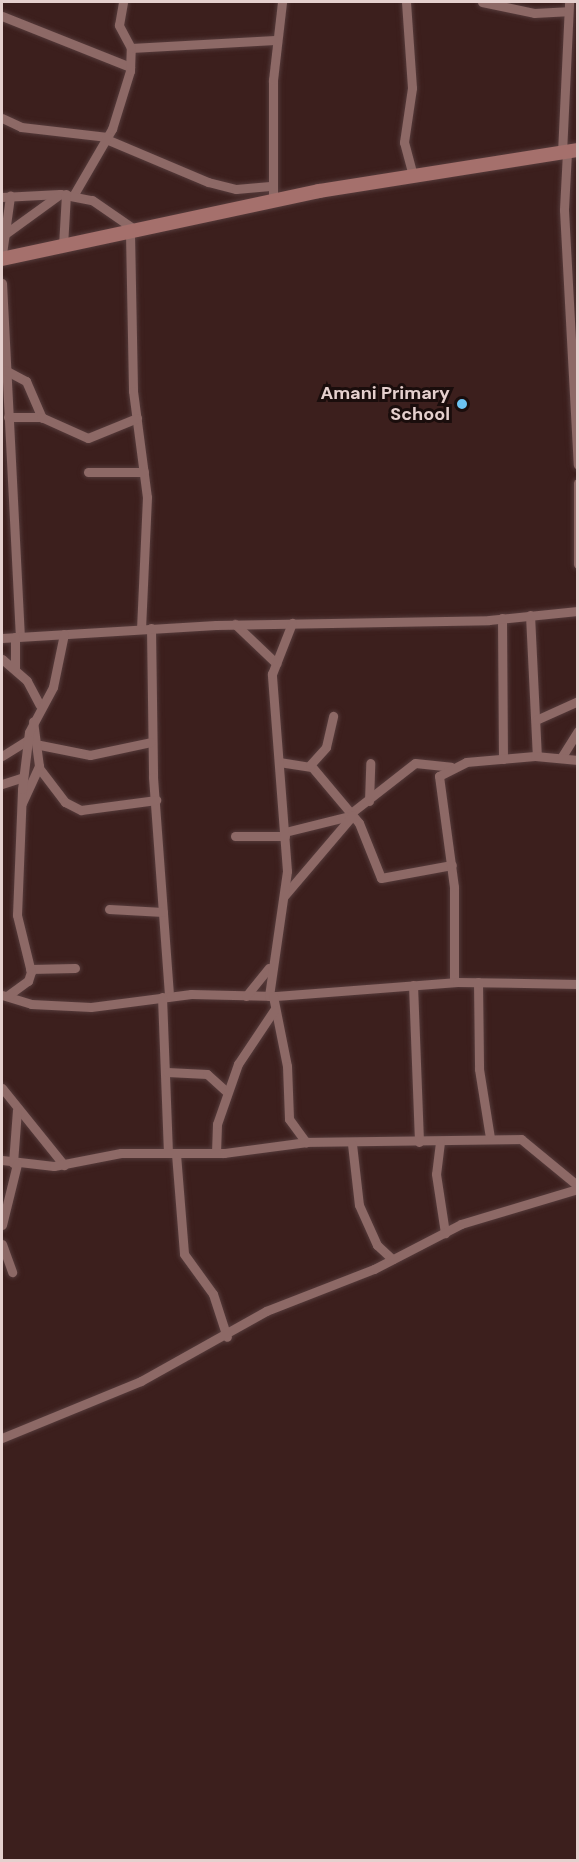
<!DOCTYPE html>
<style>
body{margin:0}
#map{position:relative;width:579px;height:1862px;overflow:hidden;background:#3c1f1d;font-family:"DM Sans",sans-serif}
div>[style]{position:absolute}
.roads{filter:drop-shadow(0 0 2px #553b3b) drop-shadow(0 0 2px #553b3b)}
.street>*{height:9px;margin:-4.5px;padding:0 4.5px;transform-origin:4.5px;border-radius:4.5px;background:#8d6966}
.secondary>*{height:14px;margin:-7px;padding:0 7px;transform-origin:7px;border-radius:7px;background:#a5706c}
.dots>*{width:16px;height:16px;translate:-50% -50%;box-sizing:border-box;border:3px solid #1a0d0c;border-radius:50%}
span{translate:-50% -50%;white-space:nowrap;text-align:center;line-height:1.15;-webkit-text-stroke:6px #1a0d0c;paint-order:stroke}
.poi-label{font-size:18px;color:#e5d0ce;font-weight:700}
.right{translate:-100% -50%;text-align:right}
.frame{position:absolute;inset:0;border:3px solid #e5d0ce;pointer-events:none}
</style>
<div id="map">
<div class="roads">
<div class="street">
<div style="left:406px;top:2px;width:86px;rotate:86deg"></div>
<div style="left:412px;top:88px;width:55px;rotate:98.4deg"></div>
<div style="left:404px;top:142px;width:35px;rotate:75deg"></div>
<div style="left:482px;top:2px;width:53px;rotate:11.9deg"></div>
<div style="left:534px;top:13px;width:33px;rotate:-3deg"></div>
<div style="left:2px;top:16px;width:138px;rotate:21.7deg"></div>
<div style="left:131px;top:48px;width:144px;rotate:-3.2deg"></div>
<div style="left:2px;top:118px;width:21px;rotate:25deg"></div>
<div style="left:21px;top:127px;width:87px;rotate:6.6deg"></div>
<div style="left:106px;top:139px;width:111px;rotate:22.9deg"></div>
<div style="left:208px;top:182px;width:29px;rotate:14deg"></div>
<div style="left:236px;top:189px;width:37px;rotate:-5deg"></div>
<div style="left:567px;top:152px;width:58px;rotate:93deg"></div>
<div style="left:564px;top:210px;width:255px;rotate:86.9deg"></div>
<div style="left:562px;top:153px;width:151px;rotate:-87.3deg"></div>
<div style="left:73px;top:196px;width:78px;rotate:-59.8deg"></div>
<div style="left:112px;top:129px;width:61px;rotate:-72.8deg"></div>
<div style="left:130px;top:71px;width:23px;rotate:-88deg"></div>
<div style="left:131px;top:48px;width:26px;rotate:-118deg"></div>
<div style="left:119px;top:25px;width:23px;rotate:-80deg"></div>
<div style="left:2px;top:197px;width:58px;rotate:-3deg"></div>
<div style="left:60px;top:194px;width:33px;rotate:11deg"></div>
<div style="left:92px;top:200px;width:55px;rotate:34.6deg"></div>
<div style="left:273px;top:201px;width:121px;rotate:-90deg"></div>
<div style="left:273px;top:80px;width:79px;rotate:-83.4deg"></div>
<div style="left:130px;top:233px;width:158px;rotate:88.9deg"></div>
<div style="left:133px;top:391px;width:107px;rotate:82.5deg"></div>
<div style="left:147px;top:497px;width:132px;rotate:92.6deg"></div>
<div style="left:5px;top:234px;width:68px;rotate:-36deg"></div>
<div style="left:63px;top:246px;width:52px;rotate:-86.7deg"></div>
<div style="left:2px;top:254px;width:59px;rotate:-82.1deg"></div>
<div style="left:2px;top:283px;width:353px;rotate:87.1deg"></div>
<div style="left:5px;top:370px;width:24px;rotate:28deg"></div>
<div style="left:26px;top:381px;width:40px;rotate:66.6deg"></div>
<div style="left:8px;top:417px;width:33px"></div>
<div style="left:41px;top:417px;width:51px;rotate:24.1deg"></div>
<div style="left:88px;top:438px;width:53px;rotate:-22.2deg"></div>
<div style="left:88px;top:472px;width:56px"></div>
<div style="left:578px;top:483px;width:81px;rotate:90deg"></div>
<div style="left:530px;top:615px;width:141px;rotate:87.2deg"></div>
<div style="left:502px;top:618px;width:141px;rotate:89.6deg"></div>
<div style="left:235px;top:624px;width:57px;rotate:43.6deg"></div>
<div style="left:151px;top:628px;width:149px;rotate:89.2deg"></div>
<div style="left:153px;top:777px;width:220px;rotate:85.8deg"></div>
<div style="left:2px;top:638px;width:214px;rotate:-3.5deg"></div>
<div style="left:216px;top:625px;width:273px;rotate:-1deg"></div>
<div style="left:489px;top:620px;width:89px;rotate:-5.8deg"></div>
<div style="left:2px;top:659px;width:33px;rotate:41deg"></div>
<div style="left:27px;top:681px;width:27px;rotate:62deg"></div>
<div style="left:15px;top:669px;width:32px;rotate:-90deg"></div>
<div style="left:536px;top:720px;width:46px;rotate:-24.3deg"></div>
<div style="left:40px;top:745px;width:51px;rotate:11.3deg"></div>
<div style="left:90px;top:755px;width:62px;rotate:-12deg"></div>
<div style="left:2px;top:756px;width:31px;rotate:-32deg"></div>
<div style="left:561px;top:758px;width:32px;rotate:-58deg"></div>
<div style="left:279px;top:762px;width:33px;rotate:9deg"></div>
<div style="left:312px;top:767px;width:73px;rotate:50deg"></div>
<div style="left:359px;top:823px;width:59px;rotate:68.2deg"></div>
<div style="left:381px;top:878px;width:72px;rotate:-10.4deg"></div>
<div style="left:310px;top:765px;width:24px;rotate:-48deg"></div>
<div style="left:326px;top:747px;width:32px;rotate:-77deg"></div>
<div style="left:39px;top:768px;width:43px;rotate:52.6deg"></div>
<div style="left:65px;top:802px;width:18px;rotate:27deg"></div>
<div style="left:81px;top:810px;width:76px;rotate:-7.6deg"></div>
<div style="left:2px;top:784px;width:22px;rotate:-18deg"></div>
<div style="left:369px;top:801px;width:38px;rotate:-88deg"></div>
<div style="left:22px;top:803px;width:41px;rotate:-65.3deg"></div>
<div style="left:39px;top:766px;width:45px;rotate:-97.6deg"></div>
<div style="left:351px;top:813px;width:81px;rotate:-38deg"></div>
<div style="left:415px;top:763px;width:36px;rotate:6deg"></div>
<div style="left:285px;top:832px;width:66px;rotate:-14deg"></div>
<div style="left:235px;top:836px;width:50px"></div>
<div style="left:284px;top:896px;width:106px;rotate:-49.6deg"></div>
<div style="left:109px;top:909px;width:54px;rotate:3.2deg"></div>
<div style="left:30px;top:969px;width:45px;rotate:-1.3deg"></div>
<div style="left:454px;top:982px;width:95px;rotate:-90deg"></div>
<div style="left:454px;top:887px;width:112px;rotate:-97.7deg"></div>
<div style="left:439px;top:776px;width:30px;rotate:-27deg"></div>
<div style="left:466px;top:762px;width:69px;rotate:-5deg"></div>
<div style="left:535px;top:756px;width:43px;rotate:5.3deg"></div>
<div style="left:478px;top:982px;width:87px;rotate:89.3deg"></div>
<div style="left:479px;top:1069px;width:70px;rotate:80.9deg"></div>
<div style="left:413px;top:985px;width:157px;rotate:87.8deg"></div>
<div style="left:2px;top:995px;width:30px;rotate:17deg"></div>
<div style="left:31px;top:1004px;width:60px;rotate:2.9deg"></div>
<div style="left:91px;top:1007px;width:101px;rotate:-7.4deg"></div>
<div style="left:191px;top:994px;width:85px;rotate:1.3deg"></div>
<div style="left:276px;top:996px;width:182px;rotate:-4.4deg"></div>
<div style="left:457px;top:982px;width:121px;rotate:0.9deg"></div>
<div style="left:7px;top:996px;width:26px;rotate:-36deg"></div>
<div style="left:28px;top:981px;width:9px;rotate:-72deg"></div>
<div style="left:31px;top:972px;width:59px;rotate:-103.8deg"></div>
<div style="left:17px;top:915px;width:126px;rotate:-87.7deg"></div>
<div style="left:22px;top:789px;width:57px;rotate:-83deg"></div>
<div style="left:29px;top:732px;width:51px;rotate:-61.9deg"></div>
<div style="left:53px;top:687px;width:54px;rotate:-78.3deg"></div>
<div style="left:246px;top:996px;width:36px;rotate:-51deg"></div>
<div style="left:269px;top:996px;width:126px;rotate:-81.8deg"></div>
<div style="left:287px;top:871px;width:198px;rotate:-94.4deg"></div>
<div style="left:272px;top:674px;width:55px;rotate:-68.6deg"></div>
<div style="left:273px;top:996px;width:71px;rotate:78.7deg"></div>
<div style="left:287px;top:1066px;width:53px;rotate:87.8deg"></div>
<div style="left:289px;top:1119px;width:29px;rotate:54deg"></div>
<div style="left:306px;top:1142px;width:215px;rotate:-0.8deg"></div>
<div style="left:521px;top:1139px;width:74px;rotate:39.5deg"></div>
<div style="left:162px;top:997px;width:156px;rotate:87.8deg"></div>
<div style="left:167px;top:1072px;width:40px;rotate:2.9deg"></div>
<div style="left:207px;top:1074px;width:27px;rotate:42deg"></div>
<div style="left:2px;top:1088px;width:99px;rotate:51.2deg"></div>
<div style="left:440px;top:1142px;width:32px;rotate:97deg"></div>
<div style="left:436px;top:1174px;width:60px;rotate:81.3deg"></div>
<div style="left:352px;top:1144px;width:61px;rotate:83.5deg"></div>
<div style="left:359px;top:1205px;width:44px;rotate:65.8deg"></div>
<div style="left:377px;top:1245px;width:21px;rotate:43deg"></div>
<div style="left:216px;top:1153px;width:29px;rotate:-88deg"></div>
<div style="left:217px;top:1124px;width:64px;rotate:-70.7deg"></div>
<div style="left:238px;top:1064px;width:65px;rotate:-56.3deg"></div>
<div style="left:176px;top:1154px;width:100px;rotate:85.4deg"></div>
<div style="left:184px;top:1254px;width:49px;rotate:54.1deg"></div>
<div style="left:213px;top:1294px;width:45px;rotate:72deg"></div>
<div style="left:2px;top:1160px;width:52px;rotate:6.6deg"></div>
<div style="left:54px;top:1166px;width:68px;rotate:-11deg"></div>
<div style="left:121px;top:1153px;width:103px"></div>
<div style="left:224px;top:1153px;width:83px;rotate:-7.6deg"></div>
<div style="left:13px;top:1163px;width:53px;rotate:-85.7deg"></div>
<div style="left:2px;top:1225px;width:63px;rotate:-76.2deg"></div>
<div style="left:2px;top:1244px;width:30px;rotate:70deg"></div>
<div style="left:2px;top:1438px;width:150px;rotate:-22.3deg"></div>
<div style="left:141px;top:1381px;width:143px;rotate:-29.2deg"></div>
<div style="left:266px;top:1311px;width:116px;rotate:-21.3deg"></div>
<div style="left:374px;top:1269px;width:98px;rotate:-27.3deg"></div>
<div style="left:461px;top:1224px;width:122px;rotate:-16.7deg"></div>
</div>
<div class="secondary">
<div style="left:2px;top:259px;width:324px;rotate:-12.1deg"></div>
<div style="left:319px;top:191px;width:262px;rotate:-9deg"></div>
</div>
</div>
<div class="dots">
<div style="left:462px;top:404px;background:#6cc3f2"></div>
</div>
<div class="poi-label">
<span class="right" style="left:450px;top:404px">Amani Primary<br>School</span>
</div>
<div class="frame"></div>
</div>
